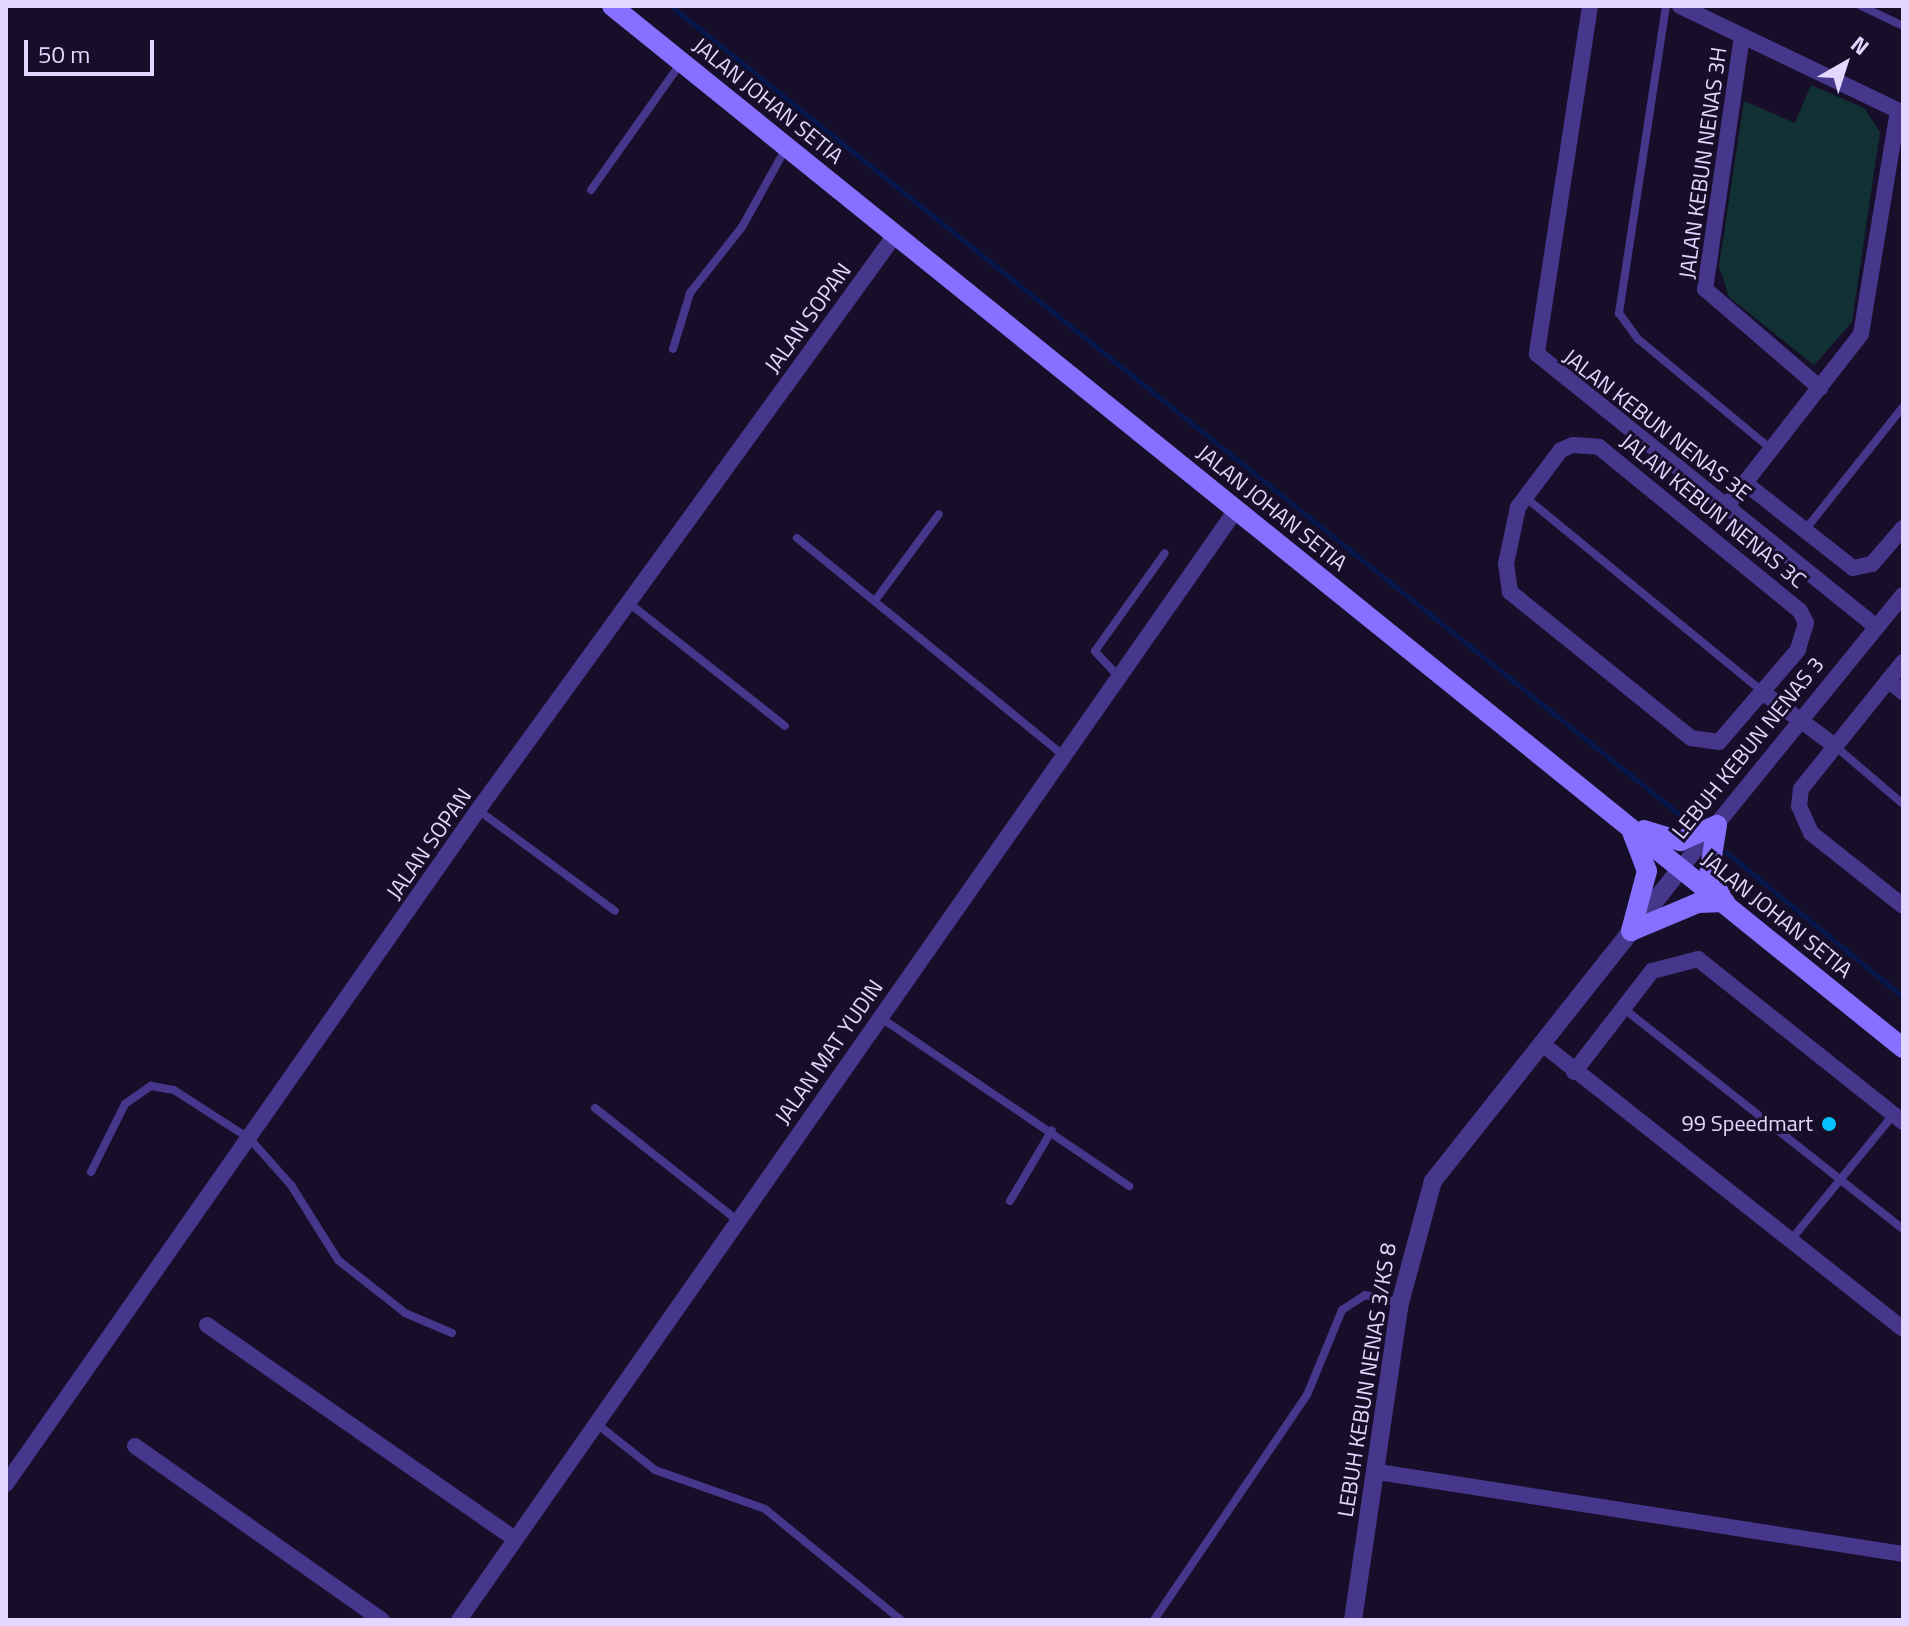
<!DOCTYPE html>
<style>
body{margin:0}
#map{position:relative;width:1909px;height:1626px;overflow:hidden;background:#170f2a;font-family:"Titillium Web",sans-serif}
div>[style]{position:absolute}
.green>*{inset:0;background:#123135}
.stream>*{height:5px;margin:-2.5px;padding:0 2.5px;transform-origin:2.5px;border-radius:2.5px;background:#07174b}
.service>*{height:8px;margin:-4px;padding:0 4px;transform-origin:4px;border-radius:4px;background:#46378c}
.minor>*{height:16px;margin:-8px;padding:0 8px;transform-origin:8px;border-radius:8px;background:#46378c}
.tertiary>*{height:18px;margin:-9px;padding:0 9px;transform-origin:9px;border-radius:9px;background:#46378c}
.secondary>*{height:20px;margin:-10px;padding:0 10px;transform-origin:10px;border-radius:10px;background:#876fff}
.dots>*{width:22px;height:22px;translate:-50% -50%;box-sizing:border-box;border:4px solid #170f2a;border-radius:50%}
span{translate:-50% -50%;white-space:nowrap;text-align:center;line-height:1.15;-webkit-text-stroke:6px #170f2a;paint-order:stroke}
.street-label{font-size:22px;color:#e2d8ff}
.poi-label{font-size:22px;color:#e2d8ff}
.right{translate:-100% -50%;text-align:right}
.frame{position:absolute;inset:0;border:8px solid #e2d8ff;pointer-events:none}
.north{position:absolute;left:1805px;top:24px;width:80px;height:80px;-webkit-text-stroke:6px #170f2a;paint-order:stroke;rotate:39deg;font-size:22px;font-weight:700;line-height:32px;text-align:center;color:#e2d8ff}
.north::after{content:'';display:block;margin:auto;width:28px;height:36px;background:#e2d8ff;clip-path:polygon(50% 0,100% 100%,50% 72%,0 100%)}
.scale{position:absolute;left:24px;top:40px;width:130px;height:36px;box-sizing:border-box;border:4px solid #e2d8ff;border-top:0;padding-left:10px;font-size:24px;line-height:28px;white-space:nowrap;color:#e2d8ff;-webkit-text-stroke:6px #170f2a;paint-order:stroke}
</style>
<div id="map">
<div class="green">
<div style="clip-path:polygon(1811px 85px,1864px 108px,1880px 132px,1852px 322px,1814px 365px,1729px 297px,1719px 266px,1744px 101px,1795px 123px)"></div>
</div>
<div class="stream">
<div style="left:671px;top:6px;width:1303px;rotate:38.71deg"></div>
<div style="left:1726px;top:852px;width:229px;rotate:39.3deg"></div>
</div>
<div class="service">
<div style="left:1666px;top:6px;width:311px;rotate:98.7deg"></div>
<div style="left:1619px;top:313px;width:32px;rotate:54deg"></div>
<div style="left:1638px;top:339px;width:173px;rotate:39.6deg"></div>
<div style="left:1861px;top:6px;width:47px;rotate:25.5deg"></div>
<div style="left:591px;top:190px;width:156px;rotate:-54.7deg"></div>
<div style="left:673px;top:349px;width:59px;rotate:-73.1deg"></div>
<div style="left:690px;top:293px;width:84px;rotate:-51.8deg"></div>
<div style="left:742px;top:227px;width:90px;rotate:-60.9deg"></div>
<div style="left:1525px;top:497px;width:306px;rotate:39.3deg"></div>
<div style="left:1805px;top:530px;width:157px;rotate:-51.5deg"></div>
<div style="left:797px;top:538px;width:345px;rotate:39.2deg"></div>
<div style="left:877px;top:598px;width:104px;rotate:-53.6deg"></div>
<div style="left:630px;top:604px;width:197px;rotate:38.2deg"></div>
<div style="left:1119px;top:677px;width:35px;rotate:-133deg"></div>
<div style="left:1095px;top:651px;width:120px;rotate:-54.5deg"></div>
<div style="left:1835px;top:746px;width:89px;rotate:40.5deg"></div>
<div style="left:478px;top:810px;width:170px;rotate:36.4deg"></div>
<div style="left:1623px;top:1008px;width:357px;rotate:38.3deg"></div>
<div style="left:881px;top:1018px;width:300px;rotate:34.1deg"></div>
<div style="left:595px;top:1108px;width:181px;rotate:38.3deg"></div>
<div style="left:91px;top:1172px;width:76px;rotate:-63.4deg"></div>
<div style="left:125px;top:1104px;width:32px;rotate:-35deg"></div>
<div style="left:151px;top:1086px;width:23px;rotate:10deg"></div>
<div style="left:174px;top:1090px;width:90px;rotate:32.8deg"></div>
<div style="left:250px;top:1139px;width:62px;rotate:48.3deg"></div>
<div style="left:291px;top:1185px;width:89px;rotate:57.9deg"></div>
<div style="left:338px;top:1260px;width:85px;rotate:38.3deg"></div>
<div style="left:405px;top:1313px;width:51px;rotate:23.1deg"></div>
<div style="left:1010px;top:1201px;width:82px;rotate:-59.4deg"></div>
<div style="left:1790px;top:1241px;width:163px;rotate:-50.7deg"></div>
<div style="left:597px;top:1424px;width:74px;rotate:38.4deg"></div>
<div style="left:655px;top:1470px;width:117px;rotate:19.5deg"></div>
<div style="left:765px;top:1509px;width:176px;rotate:39.2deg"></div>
<div style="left:1154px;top:1620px;width:272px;rotate:-55.8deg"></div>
<div style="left:1307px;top:1395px;width:92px;rotate:-67.6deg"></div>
<div style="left:1342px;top:1310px;width:27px;rotate:-33deg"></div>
<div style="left:1365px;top:1295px;width:35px;rotate:13deg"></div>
</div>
<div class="minor">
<div style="left:1590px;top:6px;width:352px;rotate:98.7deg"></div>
<div style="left:1537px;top:354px;width:436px;rotate:38.8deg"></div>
<div style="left:1680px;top:6px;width:247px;rotate:25.6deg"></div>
<div style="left:1742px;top:36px;width:256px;rotate:98.3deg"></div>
<div style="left:1705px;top:289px;width:152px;rotate:40.7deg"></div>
<div style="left:1573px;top:445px;width:26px;rotate:4deg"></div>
<div style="left:1599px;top:447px;width:259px;rotate:39.2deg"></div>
<div style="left:1800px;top:611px;width:13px;rotate:63deg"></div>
<div style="left:1806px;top:623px;width:28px;rotate:107deg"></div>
<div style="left:1798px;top:650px;width:121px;rotate:130.7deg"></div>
<div style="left:1719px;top:742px;width:28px;rotate:-172deg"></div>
<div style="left:1691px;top:738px;width:233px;rotate:-141.1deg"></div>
<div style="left:1510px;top:592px;width:28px;rotate:-98deg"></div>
<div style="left:1506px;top:564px;width:58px;rotate:-78.1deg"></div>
<div style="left:1518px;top:507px;width:71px;rotate:-53deg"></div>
<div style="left:1561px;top:450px;width:13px;rotate:-23deg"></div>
<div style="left:1745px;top:483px;width:137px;rotate:38.2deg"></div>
<div style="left:1853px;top:568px;width:19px;rotate:-12deg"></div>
<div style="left:1872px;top:564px;width:48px;rotate:-49.3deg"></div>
<div style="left:1726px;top:507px;width:219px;rotate:-52deg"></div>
<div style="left:1861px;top:334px;width:226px;rotate:-80.6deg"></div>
<div style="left:1903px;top:662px;width:163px;rotate:128.8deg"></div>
<div style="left:1801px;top:789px;width:17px;rotate:97deg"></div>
<div style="left:1799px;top:806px;width:30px;rotate:66deg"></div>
<div style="left:1811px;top:833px;width:117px;rotate:38.4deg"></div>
<div style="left:1888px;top:680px;width:19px;rotate:39deg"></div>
<div style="left:1765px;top:694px;width:87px;rotate:36.6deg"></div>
<div style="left:1681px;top:868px;width:352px;rotate:-50.9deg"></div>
<div style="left:1541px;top:1043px;width:461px;rotate:38.3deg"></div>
<div style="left:1574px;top:1072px;width:128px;rotate:-52.3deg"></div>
<div style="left:1652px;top:971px;width:48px;rotate:-14.6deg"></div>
<div style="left:1698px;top:959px;width:262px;rotate:38.5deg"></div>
<div style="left:207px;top:1325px;width:375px;rotate:34.8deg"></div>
<div style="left:135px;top:1446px;width:302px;rotate:35.2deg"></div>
<div style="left:1378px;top:1472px;width:531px;rotate:8.88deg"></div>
<div style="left:6px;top:1484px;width:823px;rotate:-55deg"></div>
<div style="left:478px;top:810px;width:710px;rotate:-54.05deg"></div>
<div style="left:459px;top:1620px;width:1355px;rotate:-55.01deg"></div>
</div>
<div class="tertiary">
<div style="left:1353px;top:1620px;width:320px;rotate:-81.6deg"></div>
<div style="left:1400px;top:1303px;width:126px;rotate:-74.9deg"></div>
<div style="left:1433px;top:1181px;width:399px;rotate:-51.6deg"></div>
</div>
<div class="secondary">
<div style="left:612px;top:6px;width:1659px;rotate:38.91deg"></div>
<div style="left:1717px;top:825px;width:51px;rotate:99.1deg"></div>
<div style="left:1709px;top:875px;width:24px;rotate:60deg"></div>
<div style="left:1644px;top:830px;width:38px;rotate:17deg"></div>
<div style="left:1680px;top:841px;width:40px;rotate:-23.4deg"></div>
<div style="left:1631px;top:931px;width:62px;rotate:-75.1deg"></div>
<div style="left:1647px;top:871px;width:42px;rotate:-111deg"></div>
<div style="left:1631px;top:931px;width:73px;rotate:-22.7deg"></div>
<div style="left:1698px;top:903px;width:27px;rotate:-2deg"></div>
</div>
<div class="dots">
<div style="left:1829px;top:1124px;background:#04c3ff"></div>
</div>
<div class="street-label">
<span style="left:768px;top:101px;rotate:39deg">JALAN JOHAN SETIA</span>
<span style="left:1703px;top:163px;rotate:-82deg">JALAN KEBUN NENAS 3H</span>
<span style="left:808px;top:318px;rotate:-54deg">JALAN SOPAN</span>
<span style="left:1657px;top:425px;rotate:38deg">JALAN KEBUN NENAS 3E</span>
<span style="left:1272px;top:508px;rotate:39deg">JALAN JOHAN SETIA</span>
<span style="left:1713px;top:511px;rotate:39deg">JALAN KEBUN NENAS 3C</span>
<span style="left:1748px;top:748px;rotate:-51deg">LEBUH KEBUN NENAS 3</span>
<span style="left:429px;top:844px;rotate:-55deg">JALAN SOPAN</span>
<span style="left:1777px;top:915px;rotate:39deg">JALAN JOHAN SETIA</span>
<span style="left:829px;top:1052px;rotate:-55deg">JALAN MAT YUDIN</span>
<span style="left:1367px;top:1380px;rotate:-81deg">LEBUH KEBUN NENAS 3/KS 8</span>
</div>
<div class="poi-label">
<span class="right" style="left:1813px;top:1124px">99 Speedmart</span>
</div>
<div class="frame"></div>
<div class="north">N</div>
<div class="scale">50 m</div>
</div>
